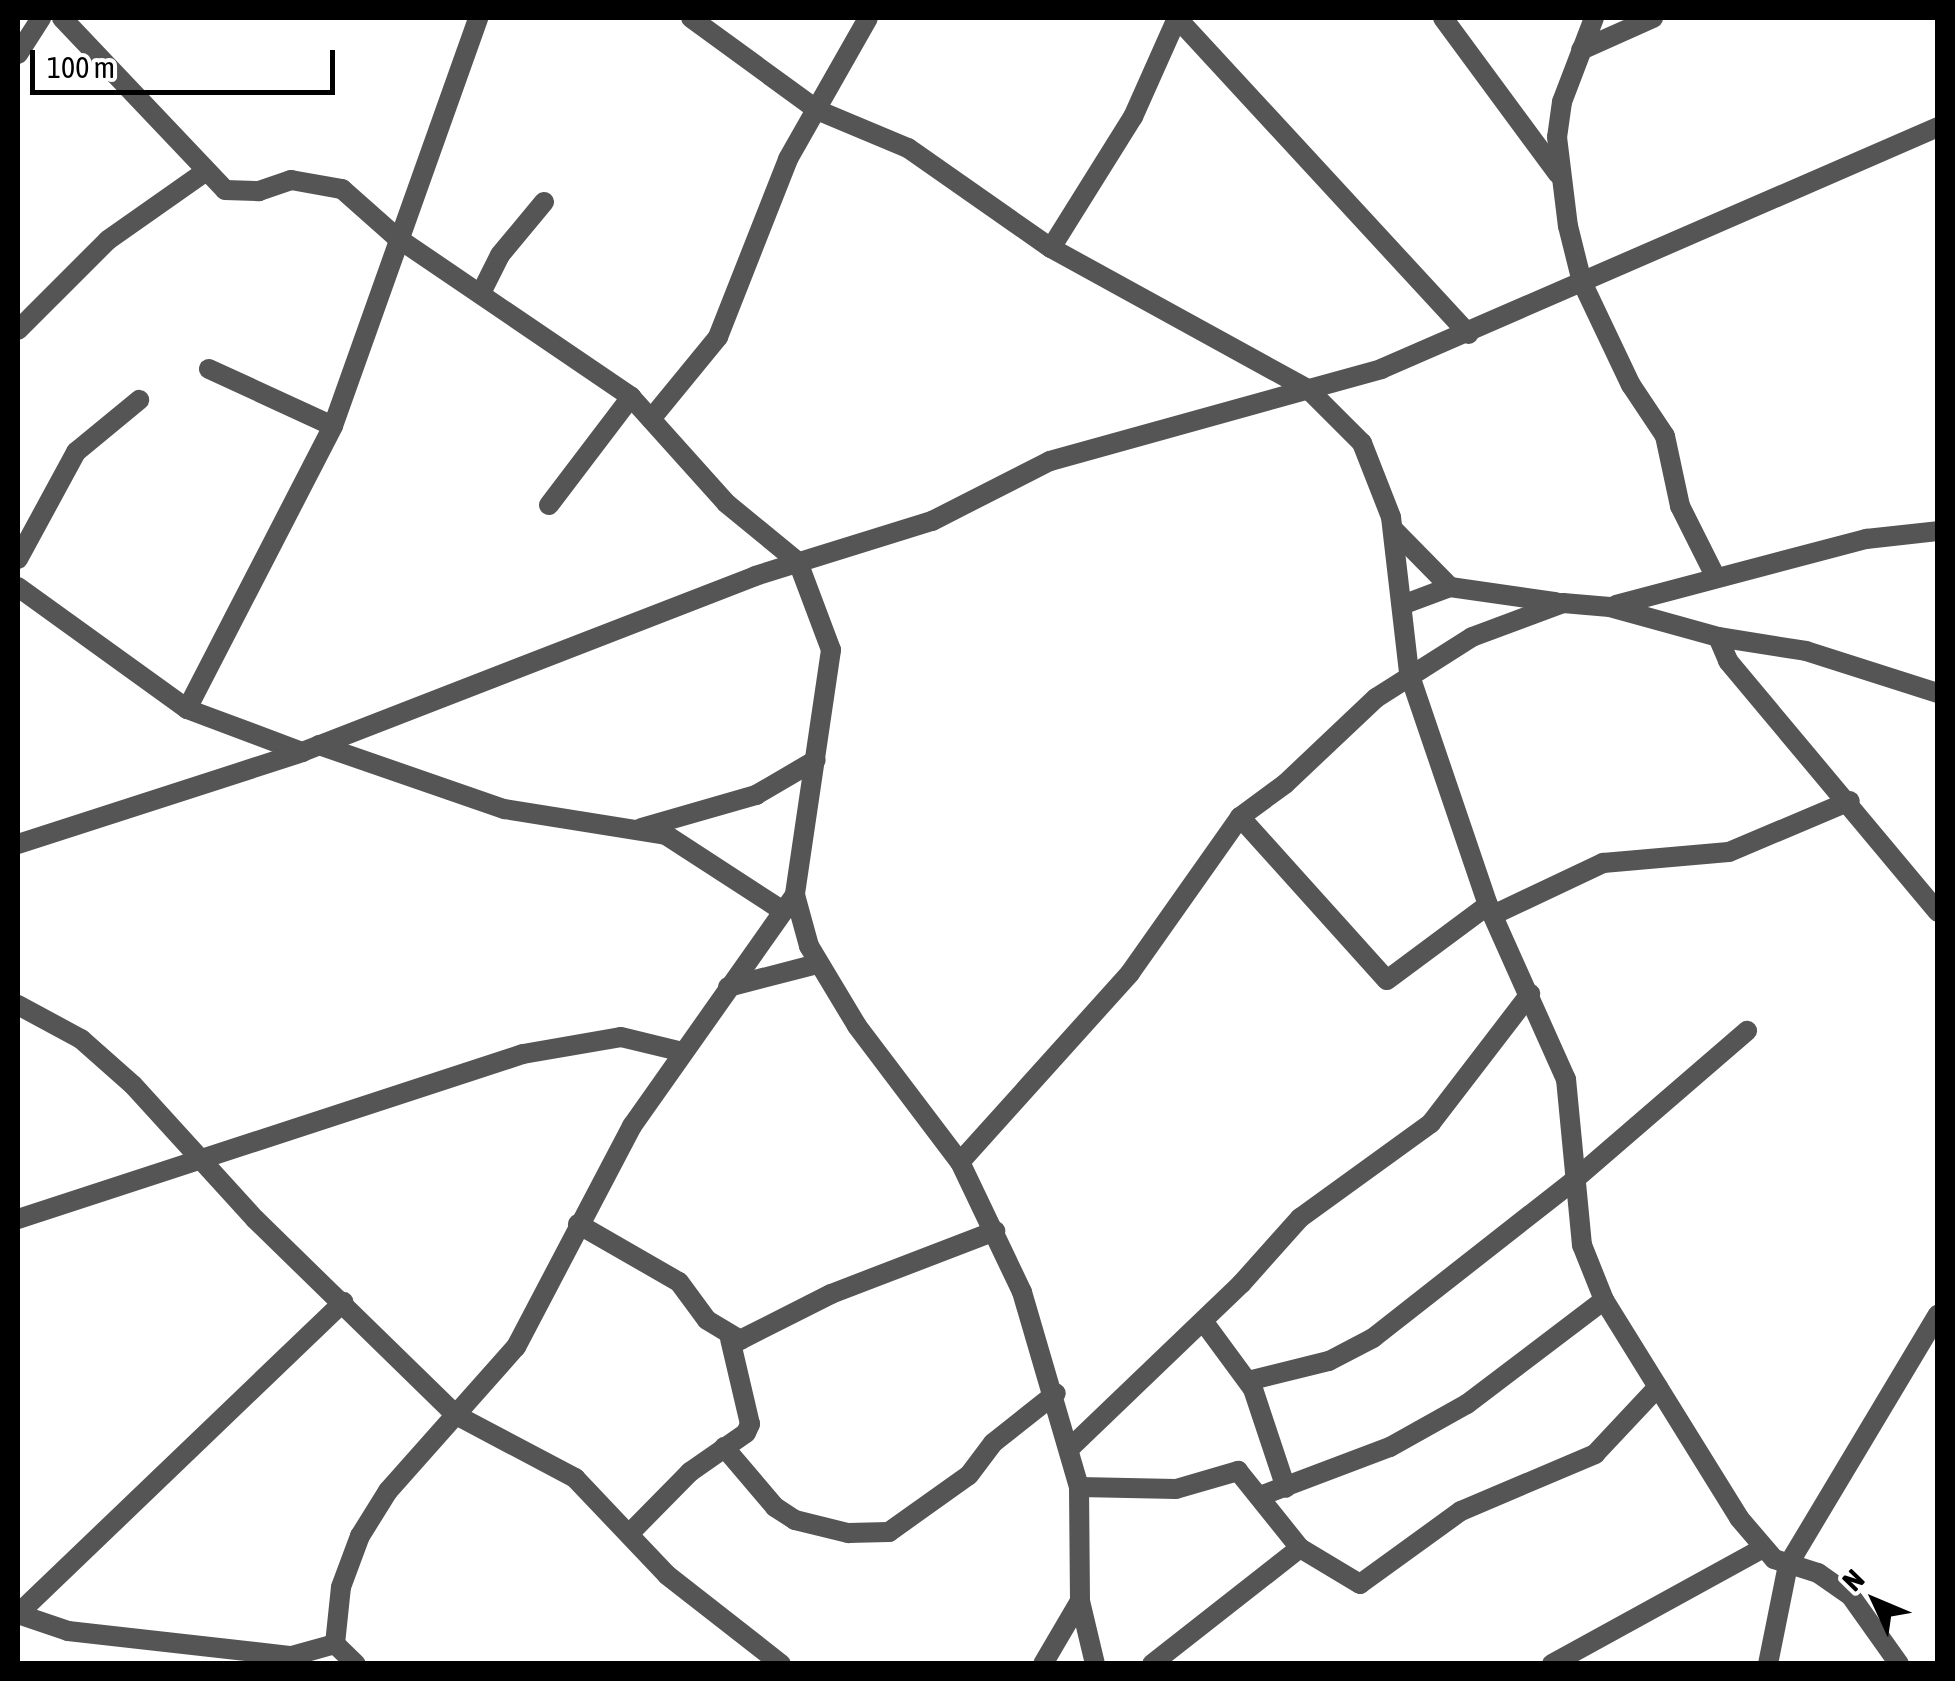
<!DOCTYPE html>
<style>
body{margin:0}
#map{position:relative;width:1955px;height:1681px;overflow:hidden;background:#fff;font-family:"Asap Condensed",sans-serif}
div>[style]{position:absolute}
.minor>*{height:20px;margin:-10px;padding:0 10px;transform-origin:10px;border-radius:10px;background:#555}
.tertiary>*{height:20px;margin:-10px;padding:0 10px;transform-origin:10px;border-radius:10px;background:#555}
span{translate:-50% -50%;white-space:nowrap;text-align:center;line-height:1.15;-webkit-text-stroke:9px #fff;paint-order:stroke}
.frame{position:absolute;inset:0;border:20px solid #000;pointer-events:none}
.north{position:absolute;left:1825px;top:1551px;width:100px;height:100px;-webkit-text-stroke:8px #fff;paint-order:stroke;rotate:314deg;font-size:28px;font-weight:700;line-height:40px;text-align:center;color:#000}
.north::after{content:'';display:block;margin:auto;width:35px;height:45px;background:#000;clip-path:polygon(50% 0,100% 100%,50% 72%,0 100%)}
.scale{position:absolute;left:30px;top:50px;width:305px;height:45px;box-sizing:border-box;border:5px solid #000;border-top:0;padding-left:12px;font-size:30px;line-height:35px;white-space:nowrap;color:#000;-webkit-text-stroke:8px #fff;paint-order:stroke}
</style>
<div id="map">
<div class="minor">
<div style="left:691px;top:18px;width:156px;rotate:36.1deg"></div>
<div style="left:817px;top:110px;width:99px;rotate:22.7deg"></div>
<div style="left:908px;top:148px;width:174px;rotate:35deg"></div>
<div style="left:1051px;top:248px;width:294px;rotate:28.8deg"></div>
<div style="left:1177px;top:18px;width:430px;rotate:47.3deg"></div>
<div style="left:1443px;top:18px;width:194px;rotate:53.6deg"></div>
<div style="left:1594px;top:18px;width:90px;rotate:110.9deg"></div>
<div style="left:1562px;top:102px;width:35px;rotate:98deg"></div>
<div style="left:1557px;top:137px;width:90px;rotate:83deg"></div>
<div style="left:1568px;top:226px;width:58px;rotate:76deg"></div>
<div style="left:1582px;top:282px;width:114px;rotate:64.6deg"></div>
<div style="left:1631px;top:385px;width:61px;rotate:56.3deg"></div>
<div style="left:1665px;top:436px;width:72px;rotate:77.9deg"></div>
<div style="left:1680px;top:506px;width:80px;rotate:63.4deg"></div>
<div style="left:1581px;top:50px;width:79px;rotate:-24deg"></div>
<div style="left:18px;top:54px;width:43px;rotate:-57.4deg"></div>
<div style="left:1051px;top:248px;width:155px;rotate:-58deg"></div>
<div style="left:1133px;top:117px;width:108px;rotate:-66deg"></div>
<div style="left:481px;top:293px;width:42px;rotate:-63.4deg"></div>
<div style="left:500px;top:255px;width:69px;rotate:-50.3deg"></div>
<div style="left:18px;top:330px;width:127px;rotate:-45deg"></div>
<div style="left:108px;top:240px;width:120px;rotate:-35.1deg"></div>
<div style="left:209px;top:369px;width:136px;rotate:24.7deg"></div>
<div style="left:651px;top:419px;width:106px;rotate:-50.7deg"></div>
<div style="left:718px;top:337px;width:191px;rotate:-68.5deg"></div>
<div style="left:788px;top:159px;width:162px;rotate:-60.4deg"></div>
<div style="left:549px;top:505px;width:136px;rotate:-52.8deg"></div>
<div style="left:1393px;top:529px;width:81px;rotate:45.5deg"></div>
<div style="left:18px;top:559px;width:122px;rotate:-61.5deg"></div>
<div style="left:76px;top:452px;width:82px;rotate:-39.5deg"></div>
<div style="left:18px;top:587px;width:208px;rotate:35.8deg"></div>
<div style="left:187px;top:709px;width:123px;rotate:20.5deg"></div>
<div style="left:1402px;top:605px;width:51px;rotate:-20.6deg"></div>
<div style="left:1450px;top:587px;width:107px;rotate:8.1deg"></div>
<div style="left:1616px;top:605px;width:259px;rotate:-14.8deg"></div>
<div style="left:1866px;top:539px;width:72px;rotate:-6.3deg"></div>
<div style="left:1718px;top:637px;width:26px;rotate:67deg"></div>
<div style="left:1728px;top:661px;width:327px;rotate:50.1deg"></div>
<div style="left:187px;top:709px;width:318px;rotate:-62.7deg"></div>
<div style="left:333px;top:426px;width:433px;rotate:-70.4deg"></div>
<div style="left:319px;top:745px;width:196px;rotate:19.1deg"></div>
<div style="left:504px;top:809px;width:164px;rotate:9.1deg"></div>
<div style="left:666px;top:835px;width:140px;rotate:33deg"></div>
<div style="left:1240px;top:817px;width:219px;rotate:48deg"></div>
<div style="left:1387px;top:980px;width:126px;rotate:-36.6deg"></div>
<div style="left:641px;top:828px;width:120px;rotate:-16deg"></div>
<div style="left:756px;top:795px;width:69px;rotate:-30.3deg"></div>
<div style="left:1493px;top:915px;width:122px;rotate:-25.3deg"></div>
<div style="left:1603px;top:863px;width:126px;rotate:-5deg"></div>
<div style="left:1729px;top:852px;width:131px;rotate:-22.9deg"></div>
<div style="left:728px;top:987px;width:92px;rotate:-14.5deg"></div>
<div style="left:18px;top:1005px;width:72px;rotate:28.4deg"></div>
<div style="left:81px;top:1039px;width:69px;rotate:41.5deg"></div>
<div style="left:133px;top:1085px;width:181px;rotate:47.7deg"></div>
<div style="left:255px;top:1219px;width:281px;rotate:44.3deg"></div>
<div style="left:456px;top:1415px;width:135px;rotate:27.9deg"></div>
<div style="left:575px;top:1478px;width:134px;rotate:46.5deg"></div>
<div style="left:667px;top:1575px;width:145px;rotate:38deg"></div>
<div style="left:960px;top:1162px;width:254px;rotate:-48deg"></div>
<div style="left:1130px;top:973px;width:191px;rotate:-54.8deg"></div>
<div style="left:1240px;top:817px;width:56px;rotate:-36.3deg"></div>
<div style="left:1285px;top:784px;width:125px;rotate:-43.4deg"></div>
<div style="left:1376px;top:698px;width:114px;rotate:-32.4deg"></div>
<div style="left:1472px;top:637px;width:97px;rotate:-20.5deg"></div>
<div style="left:1563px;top:603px;width:47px;rotate:4.9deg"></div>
<div style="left:1610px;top:607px;width:112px;rotate:15.5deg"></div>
<div style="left:1718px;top:637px;width:89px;rotate:9deg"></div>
<div style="left:1806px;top:651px;width:139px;rotate:17.7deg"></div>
<div style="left:18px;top:1219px;width:531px;rotate:-18.09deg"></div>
<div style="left:523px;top:1054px;width:99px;rotate:-9.8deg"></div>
<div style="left:621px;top:1037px;width:60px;rotate:13.6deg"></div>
<div style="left:578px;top:1224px;width:116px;rotate:29.9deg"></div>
<div style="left:679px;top:1282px;width:47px;rotate:53.6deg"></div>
<div style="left:707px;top:1320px;width:39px;rotate:31deg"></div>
<div style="left:740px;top:1340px;width:102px;rotate:-26.8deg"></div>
<div style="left:831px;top:1294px;width:176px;rotate:-21deg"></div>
<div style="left:1203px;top:1321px;width:84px;rotate:53.7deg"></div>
<div style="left:1253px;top:1389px;width:104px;rotate:71.6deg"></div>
<div style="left:1248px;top:1381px;width:83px;rotate:-13.9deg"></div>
<div style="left:1329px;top:1361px;width:50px;rotate:-27.6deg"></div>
<div style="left:1373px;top:1338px;width:254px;rotate:-38.1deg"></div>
<div style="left:1573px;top:1181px;width:230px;rotate:-40.8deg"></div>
<div style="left:724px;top:1447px;width:79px;rotate:49.6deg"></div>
<div style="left:775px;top:1507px;width:24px;rotate:33deg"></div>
<div style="left:795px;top:1520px;width:55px;rotate:13.8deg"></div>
<div style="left:848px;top:1533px;width:41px;rotate:-1.4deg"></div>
<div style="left:889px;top:1532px;width:98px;rotate:-35.5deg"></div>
<div style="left:969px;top:1475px;width:40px;rotate:-53deg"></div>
<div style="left:993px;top:1443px;width:80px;rotate:-38.4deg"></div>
<div style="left:1071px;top:1447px;width:236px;rotate:-43.8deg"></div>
<div style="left:1241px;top:1284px;width:89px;rotate:-48.2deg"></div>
<div style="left:1300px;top:1218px;width:162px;rotate:-35.9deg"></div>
<div style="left:1431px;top:1123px;width:163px;rotate:-52.5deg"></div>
<div style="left:1079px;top:1487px;width:97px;rotate:1.2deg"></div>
<div style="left:1176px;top:1489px;width:65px;rotate:-16.2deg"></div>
<div style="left:1238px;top:1471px;width:99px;rotate:51.2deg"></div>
<div style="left:1300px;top:1548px;width:70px;rotate:31deg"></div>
<div style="left:1360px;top:1584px;width:125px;rotate:-35.9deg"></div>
<div style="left:1461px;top:1511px;width:146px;rotate:-23deg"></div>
<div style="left:1595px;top:1454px;width:92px;rotate:-46.8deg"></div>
<div style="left:1260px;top:1496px;width:139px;rotate:-20.7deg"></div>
<div style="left:1390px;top:1447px;width:88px;rotate:-29.2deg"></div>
<div style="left:1467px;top:1404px;width:172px;rotate:-37.2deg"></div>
<div style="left:630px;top:1533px;width:86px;rotate:-45.5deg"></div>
<div style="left:690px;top:1472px;width:68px;rotate:-34.9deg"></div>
<div style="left:746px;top:1433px;width:10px;rotate:-66deg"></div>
<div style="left:750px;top:1424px;width:87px;rotate:-103.2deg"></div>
<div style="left:18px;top:1614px;width:451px;rotate:-43.8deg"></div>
<div style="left:18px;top:1614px;width:53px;rotate:18.8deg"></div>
<div style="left:68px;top:1631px;width:225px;rotate:6.4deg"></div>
<div style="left:292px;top:1656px;width:45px;rotate:-15.6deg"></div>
<div style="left:335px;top:1644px;width:57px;rotate:-84deg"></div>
<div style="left:341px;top:1587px;width:54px;rotate:-69.6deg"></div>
<div style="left:360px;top:1536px;width:53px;rotate:-58.1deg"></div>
<div style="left:388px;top:1491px;width:193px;rotate:-48.4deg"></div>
<div style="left:516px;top:1347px;width:250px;rotate:-62.3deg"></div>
<div style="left:632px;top:1126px;width:283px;rotate:-54.8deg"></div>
<div style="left:335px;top:1644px;width:29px;rotate:44deg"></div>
<div style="left:1043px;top:1664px;width:73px;rotate:-59.6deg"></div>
<div style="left:1152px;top:1664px;width:188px;rotate:-38.1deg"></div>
<div style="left:1552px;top:1664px;width:241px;rotate:-28.8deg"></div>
<div style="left:1768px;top:1664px;width:101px;rotate:-78.6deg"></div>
<div style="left:1788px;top:1565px;width:292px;rotate:-59.1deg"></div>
</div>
<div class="tertiary">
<div style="left:62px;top:18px;width:237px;rotate:46.5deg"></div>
<div style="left:225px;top:190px;width:34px;rotate:2deg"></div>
<div style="left:259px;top:191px;width:34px;rotate:-19deg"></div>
<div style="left:291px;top:180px;width:52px;rotate:10deg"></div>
<div style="left:342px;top:189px;width:72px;rotate:41.6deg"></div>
<div style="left:396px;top:237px;width:284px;rotate:34.2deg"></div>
<div style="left:631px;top:397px;width:142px;rotate:48.1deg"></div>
<div style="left:726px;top:503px;width:93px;rotate:39.3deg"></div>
<div style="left:798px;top:562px;width:94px;rotate:69.4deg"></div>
<div style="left:831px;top:650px;width:248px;rotate:98.4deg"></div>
<div style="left:795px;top:895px;width:53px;rotate:74.6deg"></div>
<div style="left:809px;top:946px;width:93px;rotate:59deg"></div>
<div style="left:857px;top:1026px;width:171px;rotate:52.9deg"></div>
<div style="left:960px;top:1162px;width:144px;rotate:64.5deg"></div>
<div style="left:1022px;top:1292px;width:203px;rotate:73.7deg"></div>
<div style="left:1079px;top:1487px;width:114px;rotate:89.5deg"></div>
<div style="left:1080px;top:1601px;width:65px;rotate:76.6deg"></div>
<div style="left:1309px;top:390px;width:75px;rotate:45deg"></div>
<div style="left:1362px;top:443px;width:79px;rotate:68.6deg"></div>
<div style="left:1391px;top:517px;width:157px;rotate:83.4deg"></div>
<div style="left:1409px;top:673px;width:245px;rotate:71.2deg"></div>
<div style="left:1488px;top:905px;width:191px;rotate:65.9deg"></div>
<div style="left:1566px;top:1079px;width:167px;rotate:84.5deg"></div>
<div style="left:1582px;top:1245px;width:59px;rotate:68.2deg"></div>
<div style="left:1604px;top:1300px;width:256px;rotate:58.2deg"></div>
<div style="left:1739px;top:1518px;width:54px;rotate:49.5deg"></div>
<div style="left:1774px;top:1559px;width:46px;rotate:17.7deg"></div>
<div style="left:1818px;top:1573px;width:39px;rotate:35deg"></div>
<div style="left:1850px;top:1595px;width:85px;rotate:54.6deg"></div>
<div style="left:18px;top:844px;width:299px;rotate:-17.9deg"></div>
<div style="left:302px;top:752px;width:486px;rotate:-21.2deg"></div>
<div style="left:755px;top:576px;width:185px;rotate:-17.3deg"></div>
<div style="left:932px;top:521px;width:132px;rotate:-27deg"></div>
<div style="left:1050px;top:461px;width:344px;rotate:-15.5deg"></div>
<div style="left:1381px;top:369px;width:607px;rotate:-23.48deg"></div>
</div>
<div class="frame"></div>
<div class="north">N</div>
<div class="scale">100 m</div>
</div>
